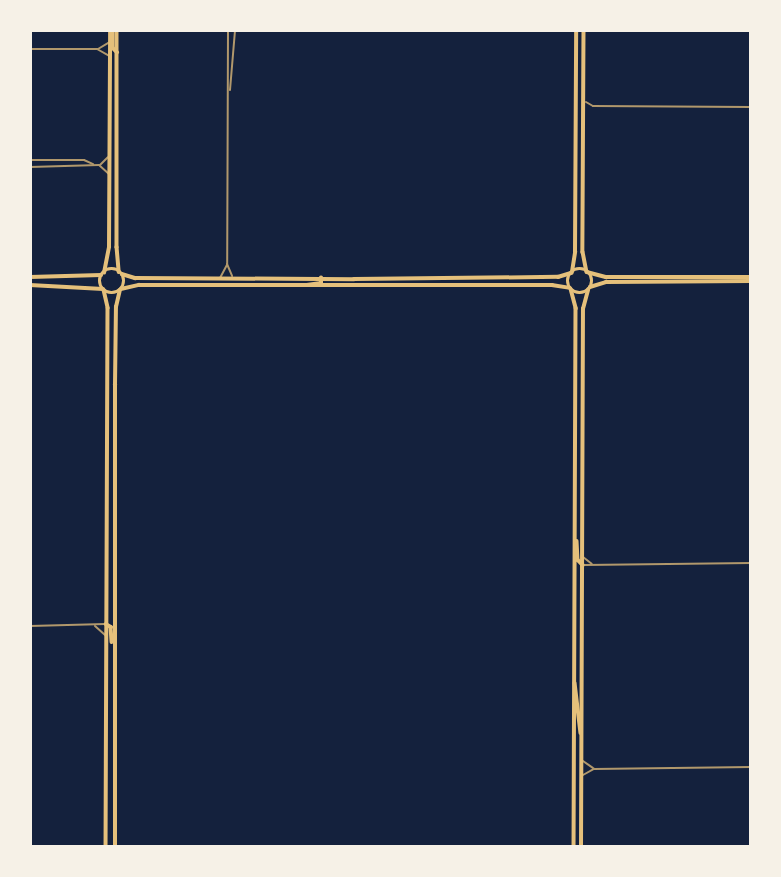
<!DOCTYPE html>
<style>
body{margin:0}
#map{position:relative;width:781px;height:877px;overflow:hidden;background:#14213d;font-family:Lato,sans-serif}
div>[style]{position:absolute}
.minor>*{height:2px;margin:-1px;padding:0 1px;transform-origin:1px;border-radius:1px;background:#b1986c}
.secondary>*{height:3.5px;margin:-1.75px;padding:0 1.75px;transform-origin:1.75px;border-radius:1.75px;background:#e5c07b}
.secondary>.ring{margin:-1.75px;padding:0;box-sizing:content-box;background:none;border:3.5px solid #e5c07b;border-radius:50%}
span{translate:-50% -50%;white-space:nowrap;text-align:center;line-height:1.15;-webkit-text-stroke:6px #f6f1e7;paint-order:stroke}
.frame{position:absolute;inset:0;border:32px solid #f6f1e7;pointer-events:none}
</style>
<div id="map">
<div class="minor">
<div style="left:228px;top:30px;width:234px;rotate:90.2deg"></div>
<div style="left:227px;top:264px;width:13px;rotate:67deg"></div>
<div style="left:30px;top:49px;width:67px"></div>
<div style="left:97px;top:49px;width:13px;rotate:29deg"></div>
<div style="left:98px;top:49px;width:12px;rotate:-31deg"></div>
<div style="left:230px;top:90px;width:60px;rotate:-85.2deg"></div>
<div style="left:586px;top:102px;width:8px;rotate:30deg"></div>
<div style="left:593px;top:106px;width:158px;rotate:0.4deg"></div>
<div style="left:30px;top:160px;width:54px"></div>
<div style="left:84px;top:160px;width:10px;rotate:24deg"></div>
<div style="left:100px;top:165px;width:11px;rotate:-45deg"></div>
<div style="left:30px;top:167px;width:69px;rotate:-1.7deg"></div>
<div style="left:99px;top:165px;width:13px;rotate:42deg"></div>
<div style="left:220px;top:278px;width:15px;rotate:-62deg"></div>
<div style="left:583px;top:557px;width:11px;rotate:38deg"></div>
<div style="left:585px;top:565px;width:166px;rotate:-0.7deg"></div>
<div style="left:30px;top:626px;width:75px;rotate:-1.5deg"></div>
<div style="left:95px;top:626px;width:15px;rotate:42deg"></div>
<div style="left:583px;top:761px;width:12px;rotate:35deg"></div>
<div style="left:583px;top:775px;width:13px;rotate:-29deg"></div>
<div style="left:594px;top:769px;width:157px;rotate:-0.7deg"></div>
</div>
<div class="secondary">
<div style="left:113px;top:30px;width:18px;rotate:90deg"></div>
<div style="left:113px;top:48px;width:6px;rotate:45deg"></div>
<div style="left:117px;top:30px;width:217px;rotate:90deg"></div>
<div style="left:117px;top:247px;width:25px;rotate:85deg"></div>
<div style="left:584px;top:30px;width:222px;rotate:90.3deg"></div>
<div style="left:583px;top:252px;width:20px;rotate:79deg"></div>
<div class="ring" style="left:100px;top:269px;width:20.5px;height:20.5px"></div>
<div class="ring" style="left:568px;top:269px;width:20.5px;height:20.5px"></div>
<div style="left:572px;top:272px;width:20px;rotate:-81deg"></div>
<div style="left:575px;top:252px;width:222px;rotate:-89.7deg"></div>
<div style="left:587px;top:272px;width:20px;rotate:15deg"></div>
<div style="left:606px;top:277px;width:145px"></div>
<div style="left:104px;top:273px;width:26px;rotate:-79deg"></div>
<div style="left:109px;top:247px;width:217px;rotate:-89.7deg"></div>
<div style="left:122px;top:274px;width:14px;rotate:17deg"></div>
<div style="left:135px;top:278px;width:219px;rotate:0.3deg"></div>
<div style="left:354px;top:279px;width:204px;rotate:-0.6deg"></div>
<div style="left:558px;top:277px;width:14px;rotate:-17deg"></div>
<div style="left:30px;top:277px;width:71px;rotate:-1.6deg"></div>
<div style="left:30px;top:285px;width:73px;rotate:3.1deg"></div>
<div style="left:307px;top:285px;width:14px;rotate:-8deg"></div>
<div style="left:321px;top:283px;width:5px;rotate:-90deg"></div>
<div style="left:590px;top:287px;width:17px;rotate:-17deg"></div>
<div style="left:606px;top:282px;width:145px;rotate:-0.4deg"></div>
<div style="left:121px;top:289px;width:18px;rotate:-13deg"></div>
<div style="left:139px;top:285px;width:413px"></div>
<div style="left:552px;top:285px;width:18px;rotate:9deg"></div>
<div style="left:571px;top:289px;width:20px;rotate:75deg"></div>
<div style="left:576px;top:308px;width:539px;rotate:90.21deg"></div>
<div style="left:104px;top:290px;width:18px;rotate:77deg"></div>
<div style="left:108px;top:308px;width:539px;rotate:90.21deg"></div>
<div style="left:577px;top:541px;width:19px;rotate:87deg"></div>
<div style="left:578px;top:560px;width:7px;rotate:45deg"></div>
<div style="left:106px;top:624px;width:6px;rotate:31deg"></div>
<div style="left:111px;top:627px;width:15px;rotate:86deg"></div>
<div style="left:575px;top:683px;width:50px;rotate:83.2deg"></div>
<div style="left:115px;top:847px;width:462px;rotate:-90deg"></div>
<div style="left:115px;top:385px;width:78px;rotate:-89.3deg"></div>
<div style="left:116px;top:307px;width:17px;rotate:-77deg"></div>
<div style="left:581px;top:847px;width:538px;rotate:-89.79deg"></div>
<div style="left:583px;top:309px;width:20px;rotate:-75deg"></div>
</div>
<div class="frame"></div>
</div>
